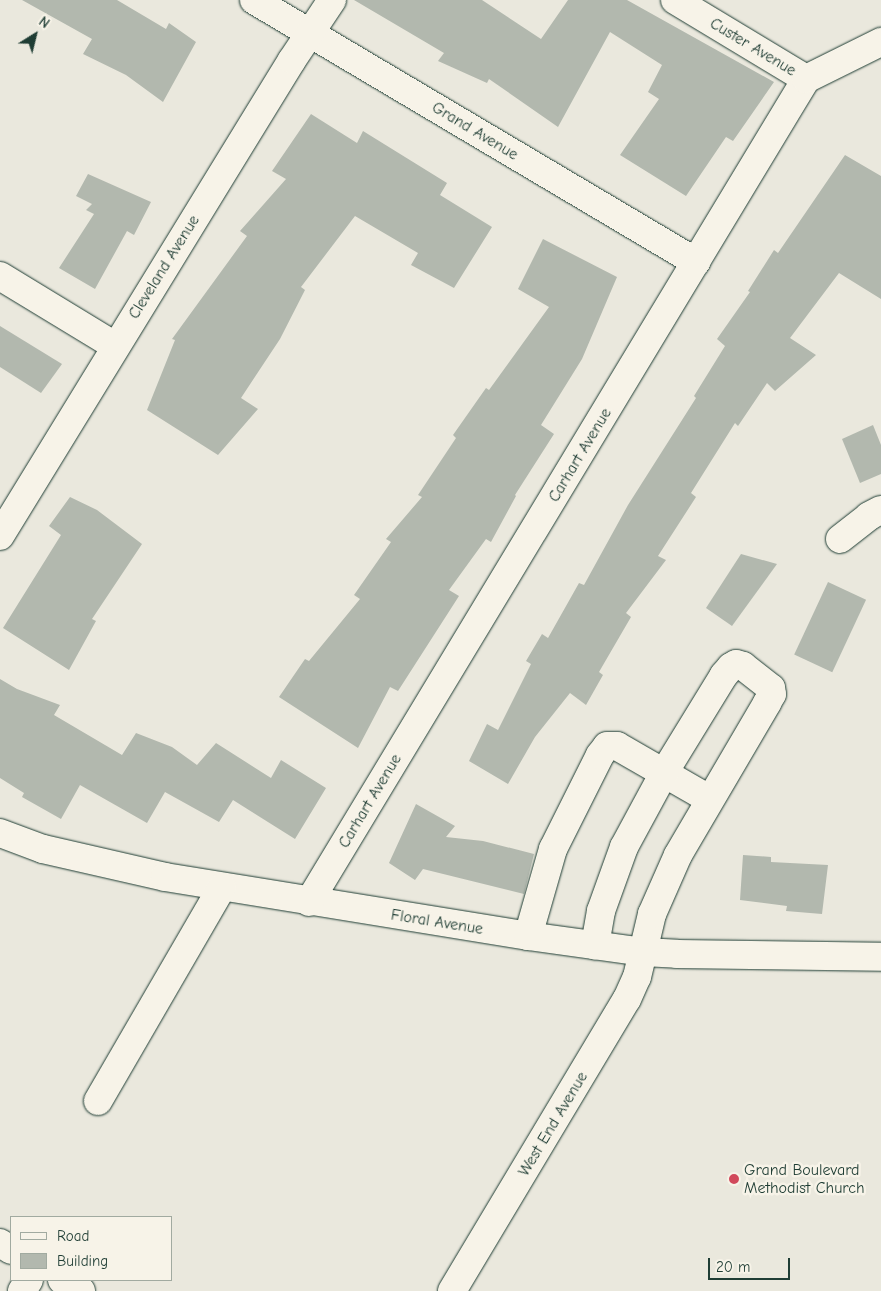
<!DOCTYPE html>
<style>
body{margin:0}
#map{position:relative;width:881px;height:1291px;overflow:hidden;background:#eae8dd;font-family:"Comic Neue",sans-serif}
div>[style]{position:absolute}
.building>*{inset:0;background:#b2b8ae;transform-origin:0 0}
.roads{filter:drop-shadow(0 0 1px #1f3d34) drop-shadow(0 0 1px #1f3d34)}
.minor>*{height:28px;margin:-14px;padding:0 14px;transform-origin:14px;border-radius:14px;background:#f7f3e8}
.dots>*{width:14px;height:14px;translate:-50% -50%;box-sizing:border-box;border:2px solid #f7f3e8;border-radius:50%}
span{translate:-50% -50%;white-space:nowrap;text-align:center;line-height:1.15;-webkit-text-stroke:5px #f7f3e8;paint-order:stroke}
.street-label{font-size:16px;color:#1f3d34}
.poi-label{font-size:16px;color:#1f3d34}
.left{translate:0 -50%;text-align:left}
.legend{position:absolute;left:10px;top:1216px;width:162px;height:65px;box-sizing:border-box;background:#f7f3e8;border:1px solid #a1aaa0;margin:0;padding:6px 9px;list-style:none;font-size:15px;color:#1f3d34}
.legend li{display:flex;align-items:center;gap:10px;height:25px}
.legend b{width:25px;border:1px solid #a1aaa0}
.north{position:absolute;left:10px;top:10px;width:50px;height:50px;-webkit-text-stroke:4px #f7f3e8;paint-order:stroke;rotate:36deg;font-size:14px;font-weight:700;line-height:20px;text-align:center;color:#1f3d34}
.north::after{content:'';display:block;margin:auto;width:18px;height:22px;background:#1f3d34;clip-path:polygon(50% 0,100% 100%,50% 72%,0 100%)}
.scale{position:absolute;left:708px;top:1258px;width:82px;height:22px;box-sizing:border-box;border:2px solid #1f3d34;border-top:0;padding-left:6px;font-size:15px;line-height:18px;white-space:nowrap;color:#1f3d34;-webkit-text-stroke:4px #f7f3e8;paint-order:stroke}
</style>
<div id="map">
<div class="building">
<div style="clip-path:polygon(22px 0,117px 0,166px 29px,169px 23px,196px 42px,163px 102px,126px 75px,83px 54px,92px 39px)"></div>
<div style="clip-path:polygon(354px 0,482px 0,541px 39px,568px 0,627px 0,774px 82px,733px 141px,726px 137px,686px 196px,620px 155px,659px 99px,648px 92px,662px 65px,610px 32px,558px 127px,489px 79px,487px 83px,438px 61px,444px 53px)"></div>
<div style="clip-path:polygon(311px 114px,357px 143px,363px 131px,447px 183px,440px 195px,492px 227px,454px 288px,411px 265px,418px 253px,355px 216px,301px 287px,305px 290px,280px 339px,241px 398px,258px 409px,218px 455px,147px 410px,175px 340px,172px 339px,247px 236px,240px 231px,286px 179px,272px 171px)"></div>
<div style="clip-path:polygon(845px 155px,881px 176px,881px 299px,839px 273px,790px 338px,816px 355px,775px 391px,767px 383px,738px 426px,735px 423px,691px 493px,696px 497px,658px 556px,666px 560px,626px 613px,631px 617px,599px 672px,603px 675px,586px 705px,570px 693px,535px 737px,508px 784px,469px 761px,487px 724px,498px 730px,531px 664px,526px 661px,542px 634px,548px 638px,579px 583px,584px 585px,628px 505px,696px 398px,694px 396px,725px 346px,717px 339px,750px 292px,748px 291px,774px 250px,778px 253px)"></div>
<div style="clip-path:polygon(88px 174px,151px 202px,134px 235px,127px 231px,95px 289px,59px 268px,94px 214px,86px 210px,92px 204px,76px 196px)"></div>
<div style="clip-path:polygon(543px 239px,617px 277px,582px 359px,541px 425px,554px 434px,515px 495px,516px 496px,491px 542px,486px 539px,449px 590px,459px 596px,398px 691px,390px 687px,358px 748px,279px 697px,305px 659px,309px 661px,360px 599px,354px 595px,391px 542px,386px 539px,422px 497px,418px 495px,456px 438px,453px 435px,486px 388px,489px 390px,549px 307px,518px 289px)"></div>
<div style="clip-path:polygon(0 326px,62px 364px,41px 393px,0 367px)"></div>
<div style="clip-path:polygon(873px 425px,881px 445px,881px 474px,860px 483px,842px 439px)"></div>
<div style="clip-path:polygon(70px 497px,97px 510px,142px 544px,92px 619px,96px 621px,69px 670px,3px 628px,61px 535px,49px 526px)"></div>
<div style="clip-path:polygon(741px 554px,777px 564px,732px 626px,706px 608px)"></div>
<div style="left:828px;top:582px;width:42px;height:80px;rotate:25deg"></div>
<div style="clip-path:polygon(0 679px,17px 689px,60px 705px,54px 715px,122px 755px,136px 733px,172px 747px,197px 765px,216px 743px,271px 778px,281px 760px,326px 788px,295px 839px,233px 800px,219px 822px,165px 792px,147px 823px,80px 785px,61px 819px,22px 797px,24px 793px,0 778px)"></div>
<div style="clip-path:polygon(416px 804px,455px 826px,446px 837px,483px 841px,534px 854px,524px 894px,423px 869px,415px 880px,389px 863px)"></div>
<div style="clip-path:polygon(743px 855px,771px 857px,771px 862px,828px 865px,822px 914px,786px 911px,787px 906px,740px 900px)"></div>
</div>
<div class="roads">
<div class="minor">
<div style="left:254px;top:0;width:514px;rotate:30.66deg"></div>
<div style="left:675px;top:0;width:153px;rotate:31.1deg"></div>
<div style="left:0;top:276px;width:135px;rotate:31.3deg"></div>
<div style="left:0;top:536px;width:558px;rotate:-58.47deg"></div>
<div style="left:292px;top:60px;width:72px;rotate:-56.3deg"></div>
<div style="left:840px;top:539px;width:37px;rotate:-38deg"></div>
<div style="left:869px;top:516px;width:13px;rotate:-27deg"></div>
<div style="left:0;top:833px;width:46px;rotate:20.4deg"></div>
<div style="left:43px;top:849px;width:125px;rotate:12.9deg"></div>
<div style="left:165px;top:877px;width:368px;rotate:9.2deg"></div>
<div style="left:528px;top:936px;width:116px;rotate:7.9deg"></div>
<div style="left:643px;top:952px;width:34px;rotate:3deg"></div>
<div style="left:677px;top:954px;width:204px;rotate:0.8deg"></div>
<div style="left:309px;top:902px;width:961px;rotate:-58.87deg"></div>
<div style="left:806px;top:79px;width:84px;rotate:-26.3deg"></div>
<div style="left:528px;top:936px;width:91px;rotate:-74deg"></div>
<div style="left:553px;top:849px;width:105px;rotate:-63.4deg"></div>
<div style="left:600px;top:755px;width:11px;rotate:-52deg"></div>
<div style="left:607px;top:746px;width:10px"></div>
<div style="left:617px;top:746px;width:106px;rotate:29.9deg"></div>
<div style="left:98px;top:1101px;width:247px;rotate:-59.9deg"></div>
<div style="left:0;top:1243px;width:13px;rotate:32deg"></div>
<div style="left:62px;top:1280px;width:22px;rotate:30deg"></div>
<div style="left:22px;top:1291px;width:13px;rotate:-58deg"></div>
<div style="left:452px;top:1291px;width:340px;rotate:-59.1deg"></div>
<div style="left:627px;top:999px;width:24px;rotate:-66deg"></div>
<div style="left:637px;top:977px;width:65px;rotate:-76.6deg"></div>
<div style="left:652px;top:914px;width:64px;rotate:-66.2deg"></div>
<div style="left:678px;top:855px;width:176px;rotate:-59.6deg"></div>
<div style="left:767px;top:703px;width:10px;rotate:-61deg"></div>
<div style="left:772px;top:694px;width:6px;rotate:-99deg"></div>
<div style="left:771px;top:688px;width:36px;rotate:-142deg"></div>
<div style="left:743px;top:666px;width:7px;rotate:-164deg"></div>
<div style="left:736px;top:664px;width:6px;rotate:149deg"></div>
<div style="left:731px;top:667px;width:11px;rotate:131deg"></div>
<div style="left:724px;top:675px;width:115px;rotate:121.5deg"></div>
<div style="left:664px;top:773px;width:84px;rotate:118.4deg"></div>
<div style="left:624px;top:847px;width:68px;rotate:109.8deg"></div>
<div style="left:601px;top:911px;width:35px;rotate:100deg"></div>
</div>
</div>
<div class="dots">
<div style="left:734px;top:1179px;background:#d1495b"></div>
</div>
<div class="street-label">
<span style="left:753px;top:47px;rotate:31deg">Custer Avenue</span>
<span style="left:475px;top:131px;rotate:31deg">Grand Avenue</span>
<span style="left:164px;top:267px;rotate:-58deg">Cleveland Avenue</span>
<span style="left:580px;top:455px;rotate:-59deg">Carhart Avenue</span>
<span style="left:370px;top:801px;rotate:-59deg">Carhart Avenue</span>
<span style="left:437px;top:922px;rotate:9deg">Floral Avenue</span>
<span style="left:553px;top:1124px;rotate:-59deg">West End Avenue</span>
</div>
<div class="poi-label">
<span class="left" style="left:744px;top:1179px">Grand Boulevard<br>Methodist Church</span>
</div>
<ul class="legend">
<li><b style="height:6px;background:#f7f3e8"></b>Road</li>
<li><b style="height:14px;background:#b2b8ae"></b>Building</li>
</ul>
<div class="north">N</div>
<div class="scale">20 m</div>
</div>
